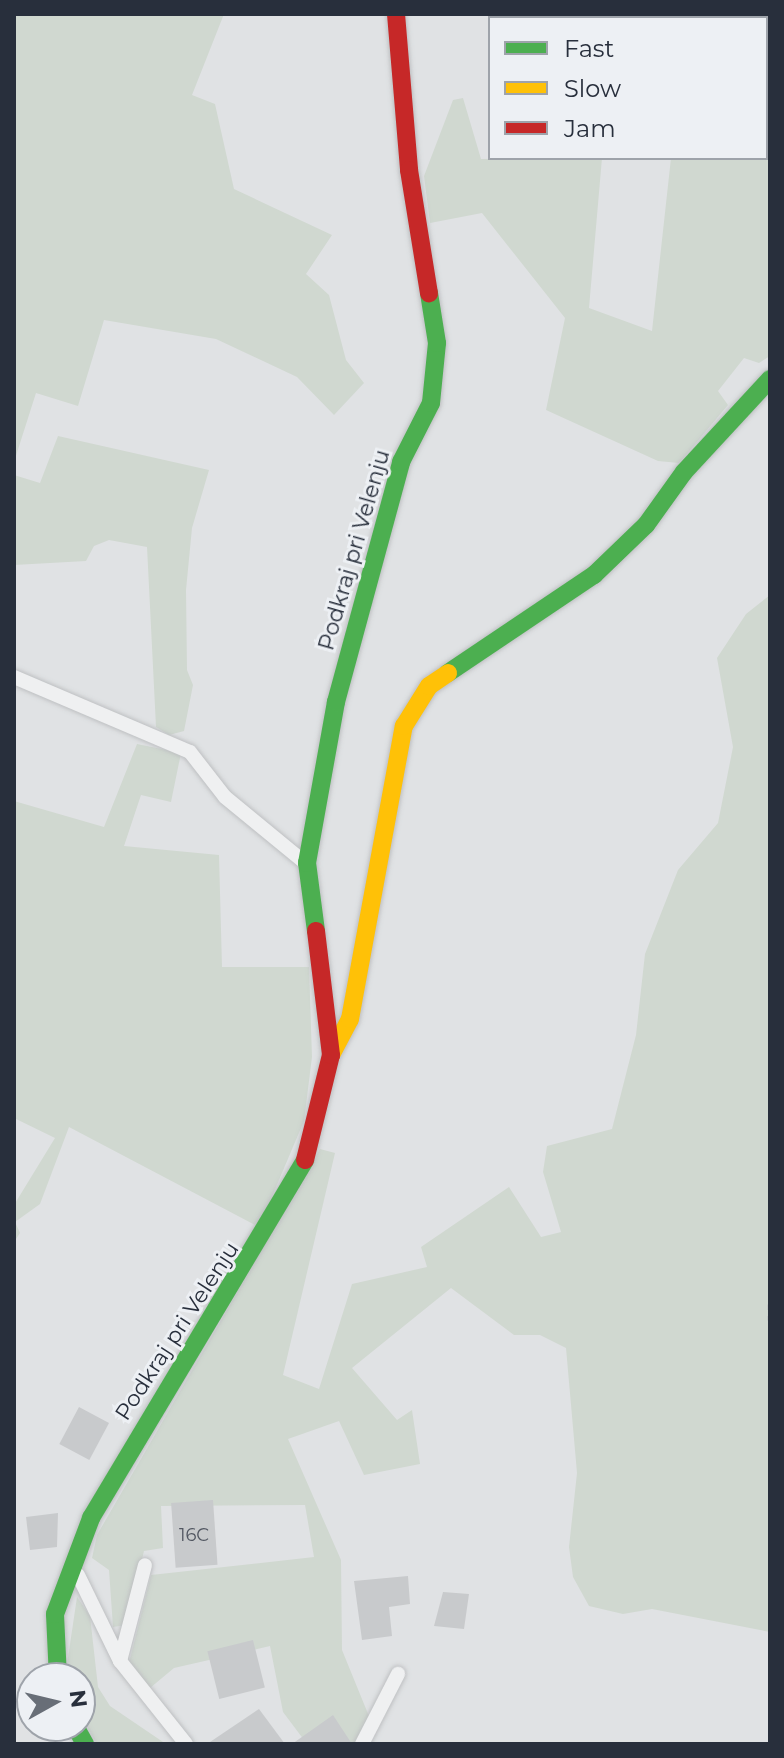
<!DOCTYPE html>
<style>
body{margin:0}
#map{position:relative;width:784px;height:1758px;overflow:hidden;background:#e0e2e4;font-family:Montserrat,sans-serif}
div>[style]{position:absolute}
.green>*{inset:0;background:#d0d8d0}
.building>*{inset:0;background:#c8cacc;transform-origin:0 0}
.path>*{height:5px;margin-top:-2.5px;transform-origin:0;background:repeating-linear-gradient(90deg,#bec0c4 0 6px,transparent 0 12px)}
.roads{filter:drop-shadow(0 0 2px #bec0c2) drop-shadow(0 0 2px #bec0c2)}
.lane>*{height:14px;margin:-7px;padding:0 7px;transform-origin:7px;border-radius:7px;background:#eff0f1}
.fast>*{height:18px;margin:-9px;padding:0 9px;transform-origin:9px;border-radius:9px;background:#4caf50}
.slow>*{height:18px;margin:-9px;padding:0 9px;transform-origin:9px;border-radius:9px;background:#ffc107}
.jam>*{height:18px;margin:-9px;padding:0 9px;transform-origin:9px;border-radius:9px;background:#c62828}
span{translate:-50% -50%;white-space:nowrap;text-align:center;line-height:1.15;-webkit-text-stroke:6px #edf0f4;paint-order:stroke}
.number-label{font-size:18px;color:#515661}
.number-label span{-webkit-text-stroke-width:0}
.street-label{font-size:22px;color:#282f3c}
.frame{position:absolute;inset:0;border:16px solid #282f3c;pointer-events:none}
.legend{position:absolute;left:488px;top:16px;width:280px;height:144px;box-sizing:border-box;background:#edf0f4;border:2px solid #9ea3aa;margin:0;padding:10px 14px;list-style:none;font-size:24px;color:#282f3c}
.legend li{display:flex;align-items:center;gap:16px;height:40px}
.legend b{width:40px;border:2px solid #9ea3aa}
.north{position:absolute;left:16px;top:1662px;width:80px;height:80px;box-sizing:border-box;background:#edf0f4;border:2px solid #9ea3aa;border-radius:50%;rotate:82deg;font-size:22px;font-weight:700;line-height:32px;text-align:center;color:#282f3c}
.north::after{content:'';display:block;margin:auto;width:28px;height:36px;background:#686e77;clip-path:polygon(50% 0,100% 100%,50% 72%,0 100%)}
</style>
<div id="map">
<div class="green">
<div style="clip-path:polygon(14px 14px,224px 14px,192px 95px,215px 104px,234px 189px,332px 235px,306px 274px,329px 295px,346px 360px,364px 383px,334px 415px,297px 377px,216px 339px,104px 320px,78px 406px,36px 393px,14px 462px)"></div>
<div style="clip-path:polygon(694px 14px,770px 14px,770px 356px,759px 363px,744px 358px,718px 391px,728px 405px,679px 463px,658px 461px,546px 410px,565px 318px,482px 213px,430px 223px,424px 176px,453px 100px,463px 98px,481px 159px,602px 158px,589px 308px,652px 331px,671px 158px,766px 158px,766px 18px)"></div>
<div style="clip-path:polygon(58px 436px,209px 470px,192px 528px,186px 590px,187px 670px,193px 685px,184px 731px,169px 735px,156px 727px,147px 547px,109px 540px,94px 546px,86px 561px,14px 565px,14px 475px,40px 483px)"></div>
<div style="clip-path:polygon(770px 595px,770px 1632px,652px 1609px,623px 1614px,589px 1606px,573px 1577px,569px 1547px,577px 1473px,566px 1348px,540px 1335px,514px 1335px,451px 1288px,352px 1368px,397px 1420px,412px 1410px,420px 1464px,364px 1475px,339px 1421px,288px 1439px,341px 1560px,342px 1650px,373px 1726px,363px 1744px,307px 1744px,283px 1712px,270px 1646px,174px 1668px,150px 1688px,129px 1663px,151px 1575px,314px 1557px,305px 1505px,161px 1506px,163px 1548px,144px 1551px,126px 1625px,113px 1627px,109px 1570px,92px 1558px,97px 1535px,320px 1149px,335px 1153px,283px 1375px,319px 1389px,352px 1284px,427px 1267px,421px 1247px,509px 1187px,541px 1237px,561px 1232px,543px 1172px,547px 1146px,612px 1129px,636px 1035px,645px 954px,678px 870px,718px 823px,733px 747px,717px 658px,746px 614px)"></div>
<div style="clip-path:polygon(137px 744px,181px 753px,171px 802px,141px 795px,124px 846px,219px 855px,222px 967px,309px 967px,312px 1057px,304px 1121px,259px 1227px,69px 1127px,40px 1204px,15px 1222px,20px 1233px,14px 1242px,14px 1205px,55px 1138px,14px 1118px,14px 801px,104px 827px)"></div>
<div style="clip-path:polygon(77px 1597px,90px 1616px,98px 1687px,110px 1706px,166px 1744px,97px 1744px,80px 1714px,80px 1678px,65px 1678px)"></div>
</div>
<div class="building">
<div style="left:79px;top:1407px;width:34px;height:42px;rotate:28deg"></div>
<div style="left:213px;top:1500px;width:65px;height:42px;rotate:86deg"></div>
<div style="clip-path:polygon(58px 1513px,57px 1547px,30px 1550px,26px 1517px)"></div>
<div style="clip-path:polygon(408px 1576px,410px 1604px,389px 1607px,392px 1636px,362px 1640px,354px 1581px)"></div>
<div style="clip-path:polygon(443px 1592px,469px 1594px,464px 1629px,434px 1626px)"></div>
<div style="left:253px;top:1640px;width:49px;height:47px;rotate:76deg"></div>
<div style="clip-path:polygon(259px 1709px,285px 1744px,207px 1744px)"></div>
<div style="clip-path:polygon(333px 1715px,352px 1744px,292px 1744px)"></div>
</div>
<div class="path">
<div style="left:770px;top:1304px;width:16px;rotate:90deg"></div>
</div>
<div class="roads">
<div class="lane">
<div style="left:14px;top:677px;width:191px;rotate:23.1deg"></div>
<div style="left:190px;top:752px;width:57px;rotate:52.1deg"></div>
<div style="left:225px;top:797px;width:101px;rotate:39.4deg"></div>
<div style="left:78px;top:1575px;width:96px;rotate:64deg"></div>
<div style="left:120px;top:1661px;width:106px;rotate:51.5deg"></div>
<div style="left:120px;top:1661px;width:99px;rotate:-75.4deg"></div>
<div style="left:362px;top:1744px;width:79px;rotate:-62.8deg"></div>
</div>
<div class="fast">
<div style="left:448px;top:673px;width:176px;rotate:-33.9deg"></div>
<div style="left:594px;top:575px;width:72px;rotate:-43.9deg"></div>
<div style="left:646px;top:525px;width:65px;rotate:-54.4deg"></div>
<div style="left:684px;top:472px;width:127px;rotate:-47.2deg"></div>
<div style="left:316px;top:931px;width:69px;rotate:-97.5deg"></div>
<div style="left:307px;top:863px;width:164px;rotate:-79.8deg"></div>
<div style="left:336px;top:702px;width:249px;rotate:-74.8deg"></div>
<div style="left:401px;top:462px;width:66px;rotate:-63deg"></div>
<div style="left:431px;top:403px;width:60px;rotate:-84.3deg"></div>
<div style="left:437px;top:343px;width:51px;rotate:-99.1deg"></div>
<div style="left:58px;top:1678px;width:64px;rotate:-92.7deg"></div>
<div style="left:55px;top:1614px;width:103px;rotate:-69.4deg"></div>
<div style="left:91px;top:1518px;width:417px;rotate:-59.1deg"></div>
<div style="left:75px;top:1726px;width:21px;rotate:61deg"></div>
</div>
<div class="slow">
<div style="left:331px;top:1055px;width:41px;rotate:-62.2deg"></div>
<div style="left:350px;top:1019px;width:298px;rotate:-79.6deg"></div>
<div style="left:404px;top:726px;width:47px;rotate:-58deg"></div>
<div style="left:429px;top:686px;width:23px;rotate:-34deg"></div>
</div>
<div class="jam">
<div style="left:396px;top:14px;width:157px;rotate:85.2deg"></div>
<div style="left:409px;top:170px;width:125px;rotate:80.8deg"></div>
<div style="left:305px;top:1160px;width:108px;rotate:-76.1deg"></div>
<div style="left:331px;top:1055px;width:125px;rotate:-96.9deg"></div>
</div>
</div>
<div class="number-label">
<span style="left:194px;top:1535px">16C</span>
</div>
<div class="street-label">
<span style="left:354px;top:550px;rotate:-74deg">Podkraj pri Velenju</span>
<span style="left:177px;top:1331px;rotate:-57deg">Podkraj pri Velenju</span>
</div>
<div class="frame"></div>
<ul class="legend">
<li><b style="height:10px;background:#4caf50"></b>Fast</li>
<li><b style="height:10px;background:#ffc107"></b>Slow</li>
<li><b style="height:10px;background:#c62828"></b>Jam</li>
</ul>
<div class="north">N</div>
</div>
